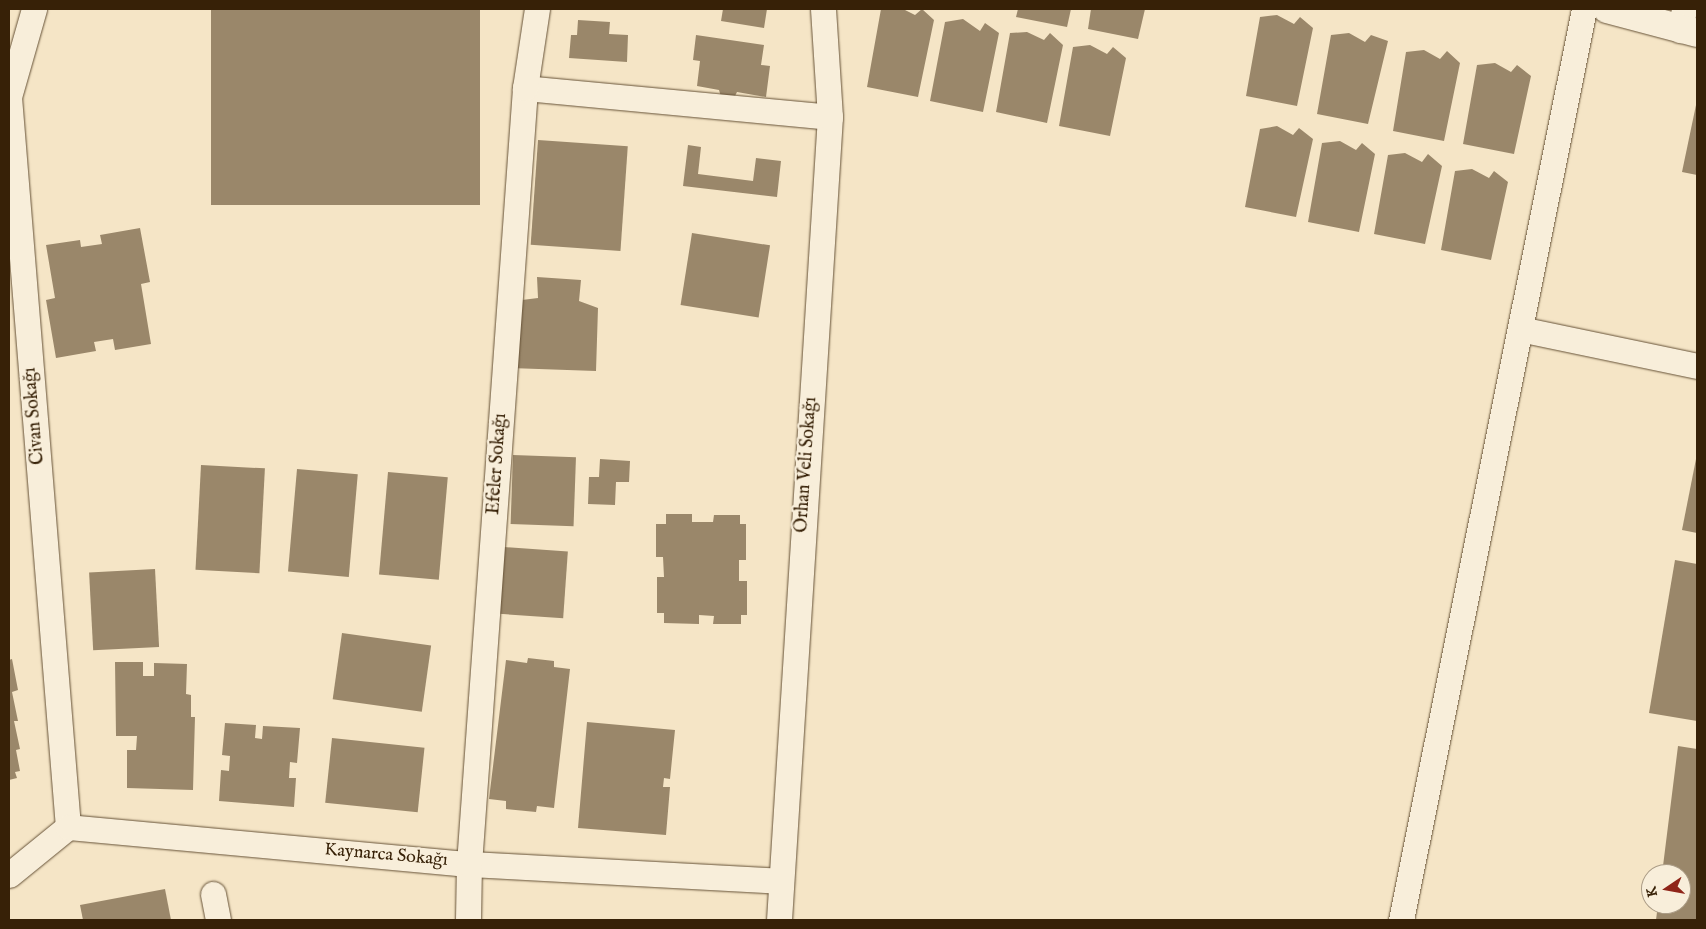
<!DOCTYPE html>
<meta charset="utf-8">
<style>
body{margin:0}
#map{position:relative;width:1706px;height:929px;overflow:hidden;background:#f5e5c6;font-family:"IM FELL English",serif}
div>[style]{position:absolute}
.building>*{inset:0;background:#9a876a;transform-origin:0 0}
.roads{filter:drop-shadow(0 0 1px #665237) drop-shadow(0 0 1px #665237)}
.minor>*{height:25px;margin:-12.5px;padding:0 12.5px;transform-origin:12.5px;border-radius:12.5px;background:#f8eeda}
.tertiary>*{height:28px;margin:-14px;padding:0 14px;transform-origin:14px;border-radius:14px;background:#f8eeda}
span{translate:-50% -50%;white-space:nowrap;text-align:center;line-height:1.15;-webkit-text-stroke:4.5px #f8eeda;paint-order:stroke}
.street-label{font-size:18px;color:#372107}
.frame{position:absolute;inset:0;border:10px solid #372107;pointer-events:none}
.north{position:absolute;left:1641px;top:864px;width:50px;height:50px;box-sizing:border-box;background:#f8eeda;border:1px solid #ab9c86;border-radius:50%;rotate:258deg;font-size:14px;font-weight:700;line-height:20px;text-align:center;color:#372107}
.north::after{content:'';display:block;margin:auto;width:18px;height:22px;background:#8f2418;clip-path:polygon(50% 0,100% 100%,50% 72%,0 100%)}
</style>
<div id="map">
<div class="building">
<div style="left:211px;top:9px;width:269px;height:196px"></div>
<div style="clip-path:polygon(723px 9px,767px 9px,764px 28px,721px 21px)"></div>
<div style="clip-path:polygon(881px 9px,903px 9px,915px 15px,922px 9px,934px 20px,918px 97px,867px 87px)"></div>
<div style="clip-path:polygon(1018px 9px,1071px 9px,1067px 27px,1016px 17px)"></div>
<div style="clip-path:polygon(1091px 9px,1145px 9px,1138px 39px,1088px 29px)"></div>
<div style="clip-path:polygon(1277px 15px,1294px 24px,1300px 17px,1313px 28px,1297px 106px,1246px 96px,1260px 17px)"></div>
<div style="clip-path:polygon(963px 19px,980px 31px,985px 23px,999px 33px,983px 112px,930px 101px,945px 22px)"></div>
<div style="clip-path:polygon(578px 20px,610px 22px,609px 34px,628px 35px,627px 62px,569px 58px,571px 35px,577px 35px)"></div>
<div style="clip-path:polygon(1027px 32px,1044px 40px,1050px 33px,1063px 45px,1047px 123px,996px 112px,1010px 33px)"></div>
<div style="clip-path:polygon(1349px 33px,1365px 42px,1371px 35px,1388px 41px,1368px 124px,1317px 114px,1331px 35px)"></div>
<div style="clip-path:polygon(696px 35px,764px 45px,761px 65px,770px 66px,766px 97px,737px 92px,733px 100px,722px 100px,719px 90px,697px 86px,700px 61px,693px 60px)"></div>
<div style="clip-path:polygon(1090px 45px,1107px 54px,1113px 47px,1126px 58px,1110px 136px,1059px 126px,1073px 47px)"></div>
<div style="clip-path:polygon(1424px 50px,1440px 59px,1447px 51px,1460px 63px,1444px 141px,1393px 131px,1406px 52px)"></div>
<div style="clip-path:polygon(1495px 63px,1511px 72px,1517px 65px,1531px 76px,1514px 154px,1463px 144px,1477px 65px)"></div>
<div style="clip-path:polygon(1696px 105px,1697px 105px,1697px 175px,1682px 172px)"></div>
<div style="clip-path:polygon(1277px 126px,1293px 135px,1299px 128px,1313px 139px,1296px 217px,1245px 207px,1260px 129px)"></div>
<div style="left:538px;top:140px;width:90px;height:105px;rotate:4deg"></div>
<div style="clip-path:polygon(1340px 141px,1356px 150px,1362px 143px,1375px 154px,1359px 232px,1308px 222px,1322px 143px)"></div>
<div style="clip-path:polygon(688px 145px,701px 147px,698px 174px,753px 181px,756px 158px,781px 161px,777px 197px,683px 186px)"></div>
<div style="clip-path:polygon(1405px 153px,1422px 162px,1428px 154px,1442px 166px,1425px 244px,1374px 234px,1388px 155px)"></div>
<div style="clip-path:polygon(1472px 169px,1489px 178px,1494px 171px,1508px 182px,1491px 260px,1441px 250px,1455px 171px)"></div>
<div style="clip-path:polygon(140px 228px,150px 282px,141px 284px,151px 344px,115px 350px,113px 339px,94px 342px,96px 351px,56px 358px,46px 300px,55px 298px,46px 245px,80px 240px,81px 247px,102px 244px,100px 235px)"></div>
<div style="left:692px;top:233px;width:79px;height:73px;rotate:9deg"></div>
<div style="clip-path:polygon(537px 277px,581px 280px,579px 301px,598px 308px,596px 371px,510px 368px,514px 301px,538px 298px)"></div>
<div style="left:513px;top:455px;width:63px;height:69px;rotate:2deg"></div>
<div style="clip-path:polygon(600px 459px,630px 461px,629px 482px,616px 482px,615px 505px,588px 504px,589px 477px,599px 477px)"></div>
<div style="clip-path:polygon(1696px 459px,1697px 460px,1697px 533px,1682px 530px)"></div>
<div style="left:201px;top:465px;width:64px;height:105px;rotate:3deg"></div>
<div style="left:297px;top:469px;width:61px;height:103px;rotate:5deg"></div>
<div style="left:388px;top:472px;width:60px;height:103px;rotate:5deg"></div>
<div style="clip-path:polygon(666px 514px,692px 514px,692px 522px,713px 522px,714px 515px,740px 515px,740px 524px,746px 524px,746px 560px,739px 560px,739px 581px,747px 581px,747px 615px,741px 615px,741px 624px,713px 624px,714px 616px,699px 615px,699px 624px,664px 623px,664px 613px,657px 613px,657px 577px,664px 577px,663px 557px,656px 557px,656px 524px,666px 524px)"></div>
<div style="left:504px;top:547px;width:64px;height:67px;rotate:4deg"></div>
<div style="clip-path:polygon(1675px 560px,1697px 564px,1697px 721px,1649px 713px)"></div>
<div style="left:155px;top:569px;width:78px;height:66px;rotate:87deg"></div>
<div style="left:342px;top:633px;width:90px;height:67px;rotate:8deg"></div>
<div style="clip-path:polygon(528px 658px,554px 661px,554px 667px,570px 669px,554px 808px,537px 806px,536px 812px,506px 809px,506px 801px,489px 799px,506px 660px,527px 663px)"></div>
<div style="clip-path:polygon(12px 659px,18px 690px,12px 692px,18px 721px,14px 721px,20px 749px,16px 750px,20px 771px,15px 772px,17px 778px,9px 780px,9px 660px)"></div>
<div style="clip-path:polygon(115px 662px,143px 662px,143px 676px,154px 676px,154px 663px,187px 664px,186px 694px,191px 695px,191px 717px,195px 717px,193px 790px,127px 788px,127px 750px,136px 750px,137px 736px,116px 736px)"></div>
<div style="clip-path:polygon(587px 722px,675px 730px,670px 779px,664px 778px,663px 787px,670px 787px,666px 835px,578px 828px)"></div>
<div style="clip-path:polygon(225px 723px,256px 725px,255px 738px,262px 739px,263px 726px,300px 728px,297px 763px,290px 762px,289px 778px,296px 778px,294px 807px,219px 801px,221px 770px,229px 771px,230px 756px,222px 755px)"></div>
<div style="left:332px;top:738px;width:93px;height:65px;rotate:6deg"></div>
<div style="clip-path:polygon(1678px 746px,1697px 749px,1697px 920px,1656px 920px,1658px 904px,1681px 904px,1681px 874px,1662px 874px)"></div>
<div style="clip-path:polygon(165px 889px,171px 920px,83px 920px,80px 905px)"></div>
</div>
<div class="roads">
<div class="minor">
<div style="left:34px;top:9px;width:91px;rotate:105.9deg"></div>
<div style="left:9px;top:97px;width:732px;rotate:85.38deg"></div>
<div style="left:1680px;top:30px;width:21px;rotate:-79deg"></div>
<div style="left:525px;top:88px;width:306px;rotate:5.4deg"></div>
<div style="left:1520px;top:329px;width:181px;rotate:11.8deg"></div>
<div style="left:9px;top:875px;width:76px;rotate:-39.1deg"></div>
<div style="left:68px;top:827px;width:403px;rotate:5.3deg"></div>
<div style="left:469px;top:864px;width:312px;rotate:3.1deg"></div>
<div style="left:213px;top:894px;width:26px;rotate:79deg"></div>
<div style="left:468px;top:920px;width:56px;rotate:-89deg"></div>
<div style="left:469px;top:864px;width:778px;rotate:-85.87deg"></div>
<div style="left:525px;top:88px;width:80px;rotate:-81.4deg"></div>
<div style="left:779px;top:920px;width:805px;rotate:-86.37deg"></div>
<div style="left:830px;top:117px;width:108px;rotate:-93.7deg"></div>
<div style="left:1401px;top:920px;width:929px;rotate:-78.64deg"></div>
</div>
<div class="tertiary">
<div style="left:1607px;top:9px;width:93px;rotate:14.9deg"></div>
</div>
</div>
<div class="street-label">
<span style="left:35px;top:416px;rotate:-95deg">Civan Sokağı</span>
<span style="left:498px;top:464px;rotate:-86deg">Efeler Sokağı</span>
<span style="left:807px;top:465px;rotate:-86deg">Orhan Veli Sokağı</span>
<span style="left:386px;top:856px;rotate:5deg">Kaynarca Sokağı</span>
</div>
<div class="frame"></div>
<div class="north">K</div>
</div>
